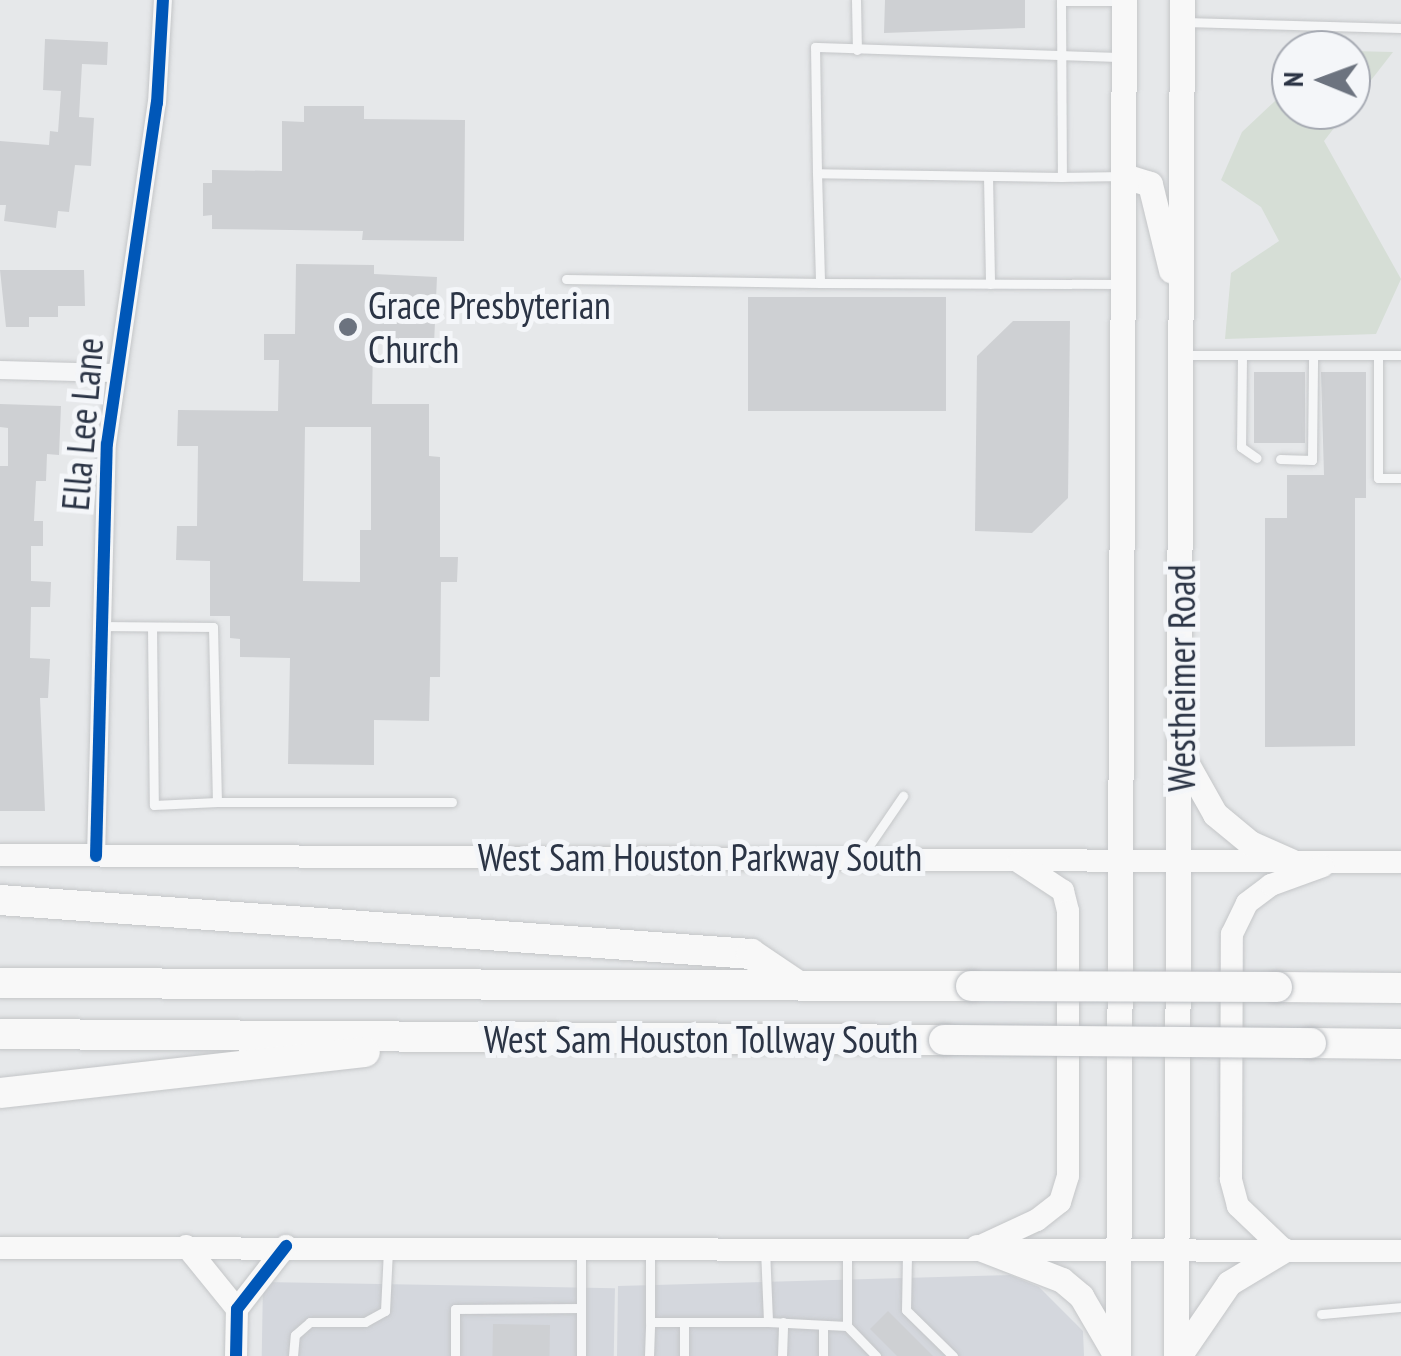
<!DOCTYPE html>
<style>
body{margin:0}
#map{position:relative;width:1401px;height:1356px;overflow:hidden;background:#e6e8ea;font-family:"PT Sans Narrow",sans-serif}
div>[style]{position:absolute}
.built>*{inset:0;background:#d4d7dd;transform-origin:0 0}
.green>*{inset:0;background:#d6ded6}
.building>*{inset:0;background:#ced0d3;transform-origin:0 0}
.roads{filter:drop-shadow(0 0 2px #c4c6c8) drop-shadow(0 0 2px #c4c6c8)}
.lane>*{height:9px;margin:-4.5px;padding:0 4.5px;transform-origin:4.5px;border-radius:4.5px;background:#f5f6f7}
.street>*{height:18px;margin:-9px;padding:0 9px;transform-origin:9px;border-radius:9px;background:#f5f6f7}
.secondary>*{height:22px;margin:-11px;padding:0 11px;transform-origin:11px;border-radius:11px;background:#f8f8f8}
.primary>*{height:25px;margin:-12.5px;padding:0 12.5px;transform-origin:12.5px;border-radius:12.5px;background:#f8f8f8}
.highway>*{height:30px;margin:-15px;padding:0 15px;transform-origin:15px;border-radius:15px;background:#f8f8f8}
.bridges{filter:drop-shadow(0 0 2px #b8bbbf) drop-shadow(0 0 2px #b8bbbf)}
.highway-bridge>*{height:30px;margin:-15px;padding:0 15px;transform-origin:15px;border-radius:15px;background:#f8f8f8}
.cycleway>*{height:12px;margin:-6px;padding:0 6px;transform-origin:6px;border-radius:6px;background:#0057b8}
.dots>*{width:28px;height:28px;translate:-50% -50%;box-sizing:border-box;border:5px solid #f4f6f9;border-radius:50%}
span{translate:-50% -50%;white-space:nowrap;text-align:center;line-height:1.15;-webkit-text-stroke:10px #f4f6f9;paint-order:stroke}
.poi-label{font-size:38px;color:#2b3445}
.left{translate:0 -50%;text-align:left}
.street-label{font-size:38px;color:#2b3445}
.north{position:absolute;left:1271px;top:30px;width:100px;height:100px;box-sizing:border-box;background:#f4f6f9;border:2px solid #a4a8b1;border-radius:50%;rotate:271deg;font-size:28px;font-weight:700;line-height:40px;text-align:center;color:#2b3445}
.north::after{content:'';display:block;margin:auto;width:35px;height:45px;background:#6c737f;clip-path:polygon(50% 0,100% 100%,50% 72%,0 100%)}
</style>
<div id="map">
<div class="built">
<div style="clip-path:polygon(1010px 1275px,1039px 1287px,1083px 1331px,1084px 1356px,617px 1356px,618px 1286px)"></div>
<div style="left:263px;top:1282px;width:352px;height:74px;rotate:1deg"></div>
</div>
<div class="green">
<div style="clip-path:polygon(1351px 51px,1393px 52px,1351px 106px)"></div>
<div style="clip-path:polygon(1291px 86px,1291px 110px,1348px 110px,1324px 141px,1401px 279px,1376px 334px,1225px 339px,1231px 273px,1279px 241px,1261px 207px,1221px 180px,1242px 132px)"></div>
</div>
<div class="building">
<div style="clip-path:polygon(885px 0,1025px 0,1025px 28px,884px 33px)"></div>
<div style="clip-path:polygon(45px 39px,108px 42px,107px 65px,82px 64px,79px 117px,94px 118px,91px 166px,75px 165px,69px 212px,58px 211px,56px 228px,4px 221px,6px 205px,0 205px,0 141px,49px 145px,50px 131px,58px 132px,61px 91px,43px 90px)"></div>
<div style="clip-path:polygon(304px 106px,364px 106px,364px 119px,465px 120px,464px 241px,362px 240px,363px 231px,212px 229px,212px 215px,203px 216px,203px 183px,212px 183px,212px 170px,282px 171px,282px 121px,304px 122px)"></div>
<div style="clip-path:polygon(evenodd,296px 264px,374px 265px,374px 274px,437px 277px,434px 344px,373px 342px,372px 404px,429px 404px,429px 456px,440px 457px,440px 557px,458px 557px,457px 582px,441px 582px,440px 677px,430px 677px,429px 721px,374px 720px,374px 765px,288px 764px,290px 658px,240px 657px,240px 639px,230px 638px,230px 616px,210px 616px,210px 561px,176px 560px,177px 526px,197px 526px,198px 446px,177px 446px,178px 410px,278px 411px,279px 360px,264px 360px,264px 334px,295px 334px,296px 264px,305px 427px,371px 427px,371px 530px,360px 530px,360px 582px,303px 581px,305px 427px)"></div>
<div style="clip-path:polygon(0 270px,84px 270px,85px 306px,58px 306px,58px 317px,29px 317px,29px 327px,6px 327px)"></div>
<div style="left:748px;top:297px;width:198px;height:114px"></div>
<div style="clip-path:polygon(1013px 321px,1070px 321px,1068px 498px,1032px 533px,975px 531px,977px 356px)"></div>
<div style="left:1254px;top:372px;width:51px;height:71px"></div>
<div style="clip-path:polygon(1321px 372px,1366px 372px,1366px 498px,1355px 498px,1355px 746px,1265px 747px,1265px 518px,1287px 518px,1287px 475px,1324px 475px)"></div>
<div style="clip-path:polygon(0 404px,61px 406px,59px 455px,47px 454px,46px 481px,36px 481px,34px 521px,43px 521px,43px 546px,31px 546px,31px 581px,51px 582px,50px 607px,31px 607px,30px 658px,50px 659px,48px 698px,40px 698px,45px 811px,0 811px,0 466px,8px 466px,8px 428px,0 427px)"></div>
<div style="clip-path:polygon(888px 1311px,933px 1356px,897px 1356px,870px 1329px)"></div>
<div style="left:493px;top:1324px;width:57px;height:32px;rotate:1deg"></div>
</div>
<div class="roads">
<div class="lane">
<div style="left:856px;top:0;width:50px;rotate:88.9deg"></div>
<div style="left:1061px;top:0;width:177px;rotate:89.7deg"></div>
<div style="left:1062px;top:177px;width:59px;rotate:-1deg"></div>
<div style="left:1061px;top:1px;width:63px"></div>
<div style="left:1185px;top:22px;width:216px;rotate:1.6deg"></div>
<div style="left:817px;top:173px;width:126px;rotate:-90.9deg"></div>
<div style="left:815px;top:47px;width:306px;rotate:1.9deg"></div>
<div style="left:988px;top:176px;width:108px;rotate:88.9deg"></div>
<div style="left:1062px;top:177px;width:245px;rotate:-179.1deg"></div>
<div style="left:817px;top:173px;width:110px;rotate:88.4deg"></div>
<div style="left:820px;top:283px;width:302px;rotate:0.2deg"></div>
<div style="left:566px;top:279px;width:254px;rotate:0.9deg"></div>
<div style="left:1184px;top:355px;width:217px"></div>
<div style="left:1378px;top:355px;width:123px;rotate:90deg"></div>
<div style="left:1378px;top:478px;width:23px"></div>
<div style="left:1242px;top:356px;width:91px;rotate:90.6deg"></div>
<div style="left:1241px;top:447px;width:19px;rotate:35deg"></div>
<div style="left:1280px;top:459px;width:32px;rotate:2deg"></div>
<div style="left:1312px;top:460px;width:104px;rotate:-89.4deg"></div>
<div style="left:101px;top:626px;width:112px;rotate:0.5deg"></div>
<div style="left:213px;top:627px;width:175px;rotate:88.7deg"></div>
<div style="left:217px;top:802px;width:235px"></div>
<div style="left:152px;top:627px;width:178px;rotate:89.4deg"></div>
<div style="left:154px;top:805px;width:63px;rotate:-2.7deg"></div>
<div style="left:862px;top:856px;width:73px;rotate:-55.7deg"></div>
<div style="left:581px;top:1249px;width:107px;rotate:90deg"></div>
<div style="left:765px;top:1249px;width:73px;rotate:87.6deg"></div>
<div style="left:768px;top:1322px;width:79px;rotate:2.9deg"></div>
<div style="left:847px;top:1326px;width:77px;rotate:-90deg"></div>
<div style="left:650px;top:1253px;width:69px;rotate:90deg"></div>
<div style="left:650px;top:1322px;width:118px"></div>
<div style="left:907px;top:1254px;width:56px;rotate:91deg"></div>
<div style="left:906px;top:1310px;width:66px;rotate:44.4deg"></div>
<div style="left:1321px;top:1314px;width:80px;rotate:-5deg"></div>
<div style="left:847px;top:1326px;width:42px;rotate:46deg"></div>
<div style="left:293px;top:1356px;width:21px;rotate:-85deg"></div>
<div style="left:295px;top:1335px;width:20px;rotate:-41deg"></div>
<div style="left:310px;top:1322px;width:55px"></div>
<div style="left:365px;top:1322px;width:23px;rotate:-29deg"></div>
<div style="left:385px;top:1311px;width:62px;rotate:-87.2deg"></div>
<div style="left:455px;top:1356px;width:47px;rotate:-90deg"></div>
<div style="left:455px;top:1309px;width:126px;rotate:-0.5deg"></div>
<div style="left:649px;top:1356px;width:34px;rotate:-88deg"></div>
<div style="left:684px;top:1356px;width:34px;rotate:-90deg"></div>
<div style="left:782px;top:1356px;width:34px;rotate:-88deg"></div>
<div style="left:823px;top:1356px;width:31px;rotate:-90deg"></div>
</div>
<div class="street">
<div style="left:0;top:370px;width:114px;rotate:1.5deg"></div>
<div style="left:96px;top:856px;width:412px;rotate:-88.5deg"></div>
<div style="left:107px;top:444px;width:345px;rotate:-81.7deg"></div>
<div style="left:157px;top:103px;width:103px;rotate:-86.7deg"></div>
</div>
<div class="secondary">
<div style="left:0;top:855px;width:1401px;rotate:0.29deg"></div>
<div style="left:985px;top:1244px;width:57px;rotate:-24.8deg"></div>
<div style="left:1037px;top:1220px;width:29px;rotate:-38deg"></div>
<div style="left:1060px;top:1202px;width:27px;rotate:-73deg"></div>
<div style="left:1068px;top:1176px;width:265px;rotate:-90deg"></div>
<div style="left:1068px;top:911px;width:21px;rotate:-104deg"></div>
<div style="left:1063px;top:891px;width:53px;rotate:-146.6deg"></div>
<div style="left:186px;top:1246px;width:81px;rotate:51deg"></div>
<div style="left:0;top:1248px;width:1401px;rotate:0.12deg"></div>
<div style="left:1284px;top:1250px;width:64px;rotate:-136.3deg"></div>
<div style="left:1238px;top:1206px;width:28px;rotate:-105deg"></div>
<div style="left:1231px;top:1179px;width:245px;rotate:-89.8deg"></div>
<div style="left:1232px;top:934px;width:34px;rotate:-64deg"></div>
<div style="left:1247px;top:903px;width:30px;rotate:-37deg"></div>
<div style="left:1271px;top:885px;width:55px;rotate:-20.1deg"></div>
<div style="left:236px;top:1356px;width:47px;rotate:-88.8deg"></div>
<div style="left:237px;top:1309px;width:80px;rotate:-52.1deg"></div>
</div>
<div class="primary">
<div style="left:1124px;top:176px;width:27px;rotate:17deg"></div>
<div style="left:1150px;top:184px;width:89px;rotate:76.3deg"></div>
<div style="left:1188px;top:766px;width:55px;rotate:60.6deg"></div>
<div style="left:1215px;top:814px;width:45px;rotate:39.6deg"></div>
<div style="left:1250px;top:843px;width:45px;rotate:23.7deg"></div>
<div style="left:977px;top:1247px;width:91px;rotate:21.2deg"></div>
<div style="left:1062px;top:1280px;width:25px;rotate:40deg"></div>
<div style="left:1081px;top:1296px;width:69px;rotate:59.7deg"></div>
<div style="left:1118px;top:1356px;width:1356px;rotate:-89.75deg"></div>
<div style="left:1176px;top:1356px;width:1356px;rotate:-89.75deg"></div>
<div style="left:1179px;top:1356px;width:88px;rotate:-55.6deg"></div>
<div style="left:1229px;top:1283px;width:64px;rotate:-31deg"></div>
</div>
<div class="highway">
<div style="left:0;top:900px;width:753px;rotate:4.11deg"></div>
<div style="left:751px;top:954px;width:55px;rotate:34deg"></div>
<div style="left:0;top:983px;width:971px;rotate:0.18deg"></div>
<div style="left:1277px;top:987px;width:124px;rotate:0.5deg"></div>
<div style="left:0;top:1034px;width:944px;rotate:0.36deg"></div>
<div style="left:1311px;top:1043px;width:90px;rotate:0.6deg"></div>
<div style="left:0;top:1093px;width:367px;rotate:-6.4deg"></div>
</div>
</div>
<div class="bridges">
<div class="highway-bridge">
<div style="left:971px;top:986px;width:306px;rotate:0.2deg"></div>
<div style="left:944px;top:1040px;width:367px;rotate:0.5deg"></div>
</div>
</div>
<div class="cycleway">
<div style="left:96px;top:856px;width:412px;rotate:-88.5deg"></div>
<div style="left:107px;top:444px;width:345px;rotate:-81.7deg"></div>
<div style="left:157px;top:103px;width:103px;rotate:-86.7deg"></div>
<div style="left:236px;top:1356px;width:47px;rotate:-88.8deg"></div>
<div style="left:237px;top:1309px;width:80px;rotate:-52.1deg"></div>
</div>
<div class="dots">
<div style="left:348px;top:327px;background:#6c737f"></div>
</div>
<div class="poi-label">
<span class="left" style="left:368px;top:327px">Grace Presbyterian<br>Church</span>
</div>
<div class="street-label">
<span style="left:82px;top:424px;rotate:-85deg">Ella Lee Lane</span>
<span style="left:1181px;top:678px;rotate:-90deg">Westheimer Road</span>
<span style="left:700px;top:857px">West Sam Houston Parkway South</span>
<span style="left:701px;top:1039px">West Sam Houston Tollway South</span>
</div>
<div class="north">N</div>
</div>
